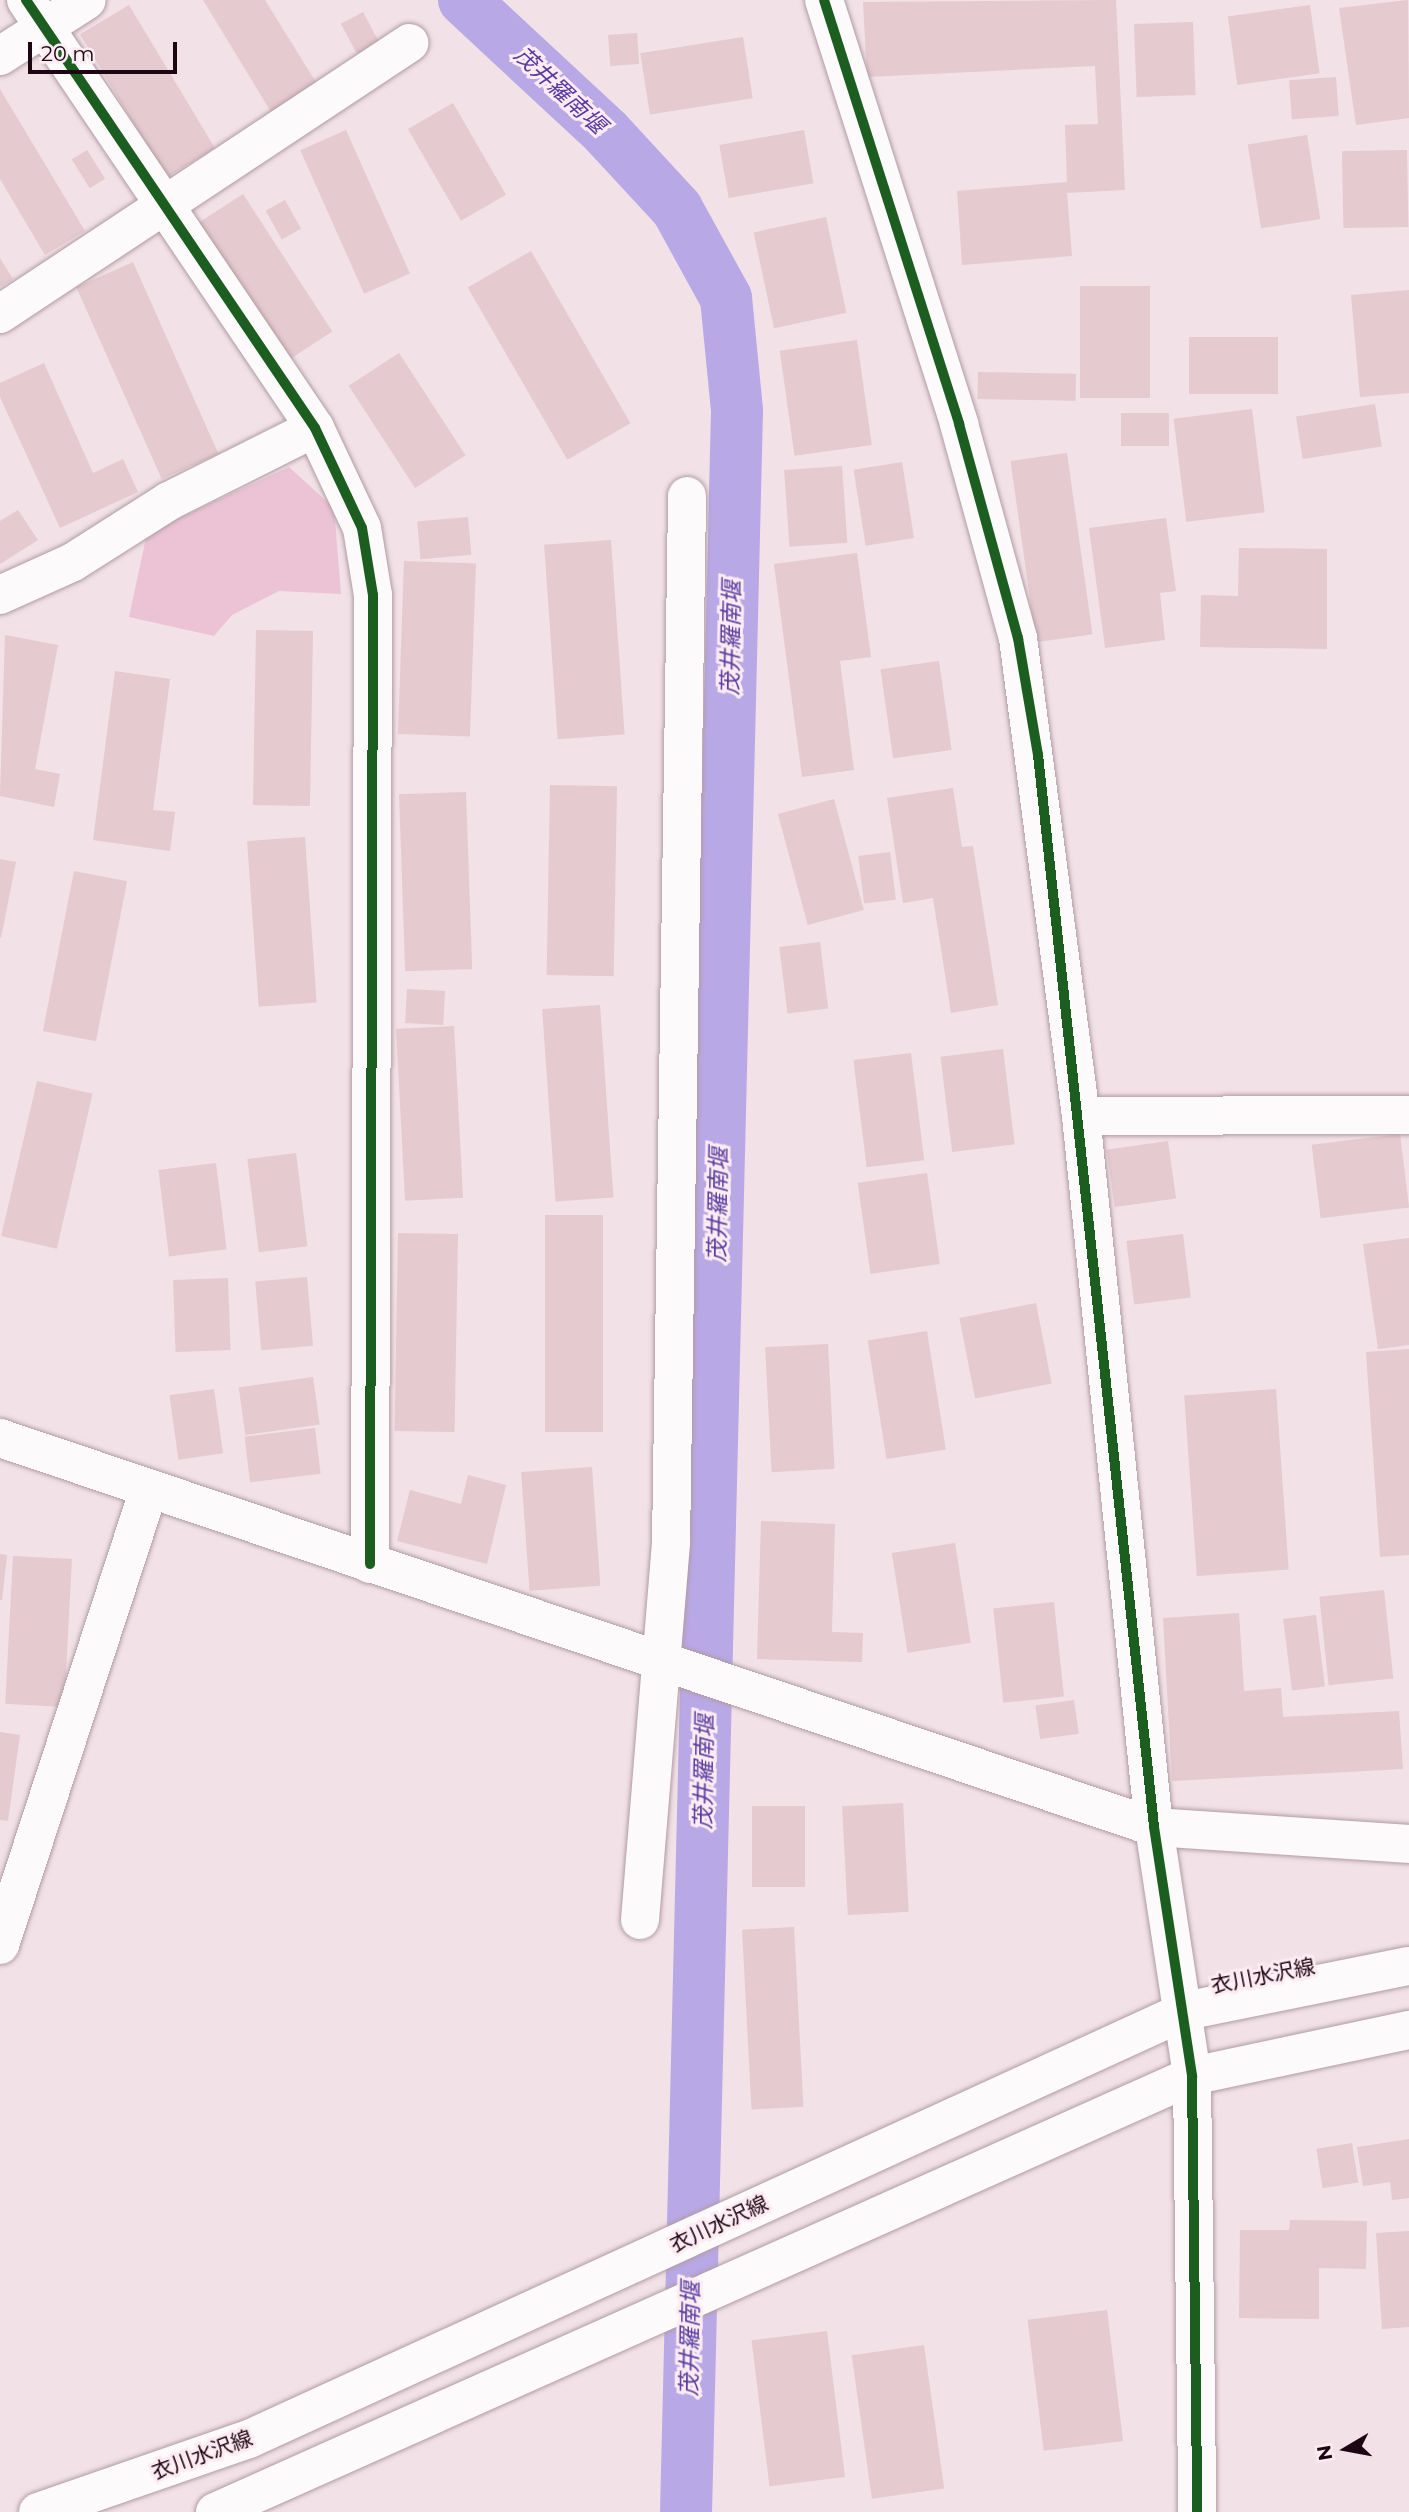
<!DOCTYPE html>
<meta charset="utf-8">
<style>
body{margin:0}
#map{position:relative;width:1409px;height:2512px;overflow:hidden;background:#f2e1e7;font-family:Montserrat,"Noto Sans JP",sans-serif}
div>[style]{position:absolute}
.green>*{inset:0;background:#ecc3d4}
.canal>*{height:52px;margin:-26px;padding:0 26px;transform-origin:26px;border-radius:26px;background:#b9a8e6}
.building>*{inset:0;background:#e5cacf;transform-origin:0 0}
.roads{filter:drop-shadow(0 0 2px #b09ca4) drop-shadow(0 0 2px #b09ca4)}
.street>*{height:38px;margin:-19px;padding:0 19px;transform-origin:19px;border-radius:19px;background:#fdfafb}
.secondary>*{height:38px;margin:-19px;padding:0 19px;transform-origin:19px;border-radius:19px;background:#fdfafb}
.cycleway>*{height:10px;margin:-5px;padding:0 5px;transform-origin:5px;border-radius:5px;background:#1b5e20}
span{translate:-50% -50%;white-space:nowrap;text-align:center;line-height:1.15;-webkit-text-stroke:6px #fcecf2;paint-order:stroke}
.street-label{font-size:21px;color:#1d0511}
.water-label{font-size:23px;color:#583ca1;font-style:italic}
.north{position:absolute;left:1311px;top:2414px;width:70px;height:70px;-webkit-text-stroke:5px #fcecf2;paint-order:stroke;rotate:260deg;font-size:19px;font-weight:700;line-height:28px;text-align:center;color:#1d0511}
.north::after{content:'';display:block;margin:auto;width:24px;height:32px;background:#1d0511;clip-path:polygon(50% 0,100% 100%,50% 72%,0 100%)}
.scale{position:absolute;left:28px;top:42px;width:149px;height:32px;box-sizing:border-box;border:4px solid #1d0511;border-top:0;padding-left:9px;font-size:21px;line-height:24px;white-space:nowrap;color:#1d0511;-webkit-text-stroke:5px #fcecf2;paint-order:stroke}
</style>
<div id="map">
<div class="green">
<div style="clip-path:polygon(289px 467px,334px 508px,341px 594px,279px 591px,232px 615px,214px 636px,129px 617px,147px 533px)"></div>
</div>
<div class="canal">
<div style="left:464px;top:0;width:194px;rotate:42.9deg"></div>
<div style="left:606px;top:132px;width:105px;rotate:47.3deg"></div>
<div style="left:677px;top:209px;width:102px;rotate:61.2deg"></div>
<div style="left:726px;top:298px;width:114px;rotate:84.4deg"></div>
<div style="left:737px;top:411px;width:2102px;rotate:91.39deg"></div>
</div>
<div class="building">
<div style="clip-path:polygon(203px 0,265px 0,317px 84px,271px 112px)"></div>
<div style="clip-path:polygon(1116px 0,1125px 190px,1067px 193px,1072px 256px,962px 265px,957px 191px,1067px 182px,1065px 125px,1098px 124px,1095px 66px,867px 77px,863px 2px)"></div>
<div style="clip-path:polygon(1408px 0,1409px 118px,1356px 125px,1339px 8px)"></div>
<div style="left:129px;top:5px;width:167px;height:57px;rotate:59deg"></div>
<div style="left:1310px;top:5px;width:69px;height:83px;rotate:82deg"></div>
<div style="left:363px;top:12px;width:34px;height:25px;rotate:62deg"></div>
<div style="left:1193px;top:22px;width:73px;height:59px;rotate:88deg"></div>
<div style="left:637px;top:33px;width:31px;height:29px;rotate:86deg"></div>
<div style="left:743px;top:37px;width:62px;height:104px;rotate:81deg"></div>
<div style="left:1336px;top:77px;width:39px;height:47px;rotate:86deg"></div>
<div style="clip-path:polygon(0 89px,85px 231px,45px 255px,0 179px)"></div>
<div style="left:453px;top:103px;width:106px;height:52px;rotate:60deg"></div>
<div style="left:346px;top:130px;width:157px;height:50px;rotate:66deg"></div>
<div style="left:804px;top:130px;width:54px;height:86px;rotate:80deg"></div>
<div style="left:1307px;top:135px;width:85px;height:60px;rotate:81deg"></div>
<div style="left:87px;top:150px;width:34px;height:18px;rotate:58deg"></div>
<div style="left:1407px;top:150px;width:77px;height:65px;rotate:89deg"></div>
<div style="left:243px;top:194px;width:164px;height:53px;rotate:57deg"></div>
<div style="left:285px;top:200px;width:33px;height:22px;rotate:61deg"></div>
<div style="left:826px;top:217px;width:98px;height:74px;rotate:78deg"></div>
<div style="left:531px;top:251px;width:199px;height:73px;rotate:60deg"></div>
<div style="clip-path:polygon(0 258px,13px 279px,0 287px)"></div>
<div style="left:133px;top:262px;width:210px;height:62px;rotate:66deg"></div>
<div style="left:1080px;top:286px;width:70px;height:112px"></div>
<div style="clip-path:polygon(1409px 290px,1409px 393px,1360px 397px,1351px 295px)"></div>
<div style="left:1189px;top:337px;width:89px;height:57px"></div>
<div style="left:857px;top:340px;width:106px;height:78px;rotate:82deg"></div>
<div style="left:399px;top:353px;width:122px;height:60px;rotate:57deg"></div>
<div style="clip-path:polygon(44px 363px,93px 473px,123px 459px,138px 492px,60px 528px,0 397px,0 383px)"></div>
<div style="left:978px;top:372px;width:98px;height:27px;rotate:1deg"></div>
<div style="left:1375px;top:404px;width:43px;height:80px;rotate:81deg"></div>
<div style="left:1252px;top:409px;width:104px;height:79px;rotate:83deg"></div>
<div style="left:1121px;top:413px;width:48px;height:33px"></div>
<div style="left:1067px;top:453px;width:183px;height:57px;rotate:82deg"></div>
<div style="left:902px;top:462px;width:77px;height:49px;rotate:81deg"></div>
<div style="left:842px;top:466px;width:77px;height:58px;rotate:86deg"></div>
<div style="clip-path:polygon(18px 510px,38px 540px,0 564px,0 521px)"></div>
<div style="left:468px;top:517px;width:38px;height:51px;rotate:85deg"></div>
<div style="clip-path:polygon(1166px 518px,1176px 591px,1160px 593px,1165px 640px,1105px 648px,1089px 528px)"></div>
<div style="left:611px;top:540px;width:195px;height:67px;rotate:86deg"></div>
<div style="clip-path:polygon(1239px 548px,1327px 549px,1327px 649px,1200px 647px,1201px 595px,1238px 596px)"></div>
<div style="clip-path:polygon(857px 553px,871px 657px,840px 661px,854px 770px,802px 777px,774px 564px)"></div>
<div style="left:404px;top:561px;width:72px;height:173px;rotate:2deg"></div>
<div style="left:256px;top:630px;width:57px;height:175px;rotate:1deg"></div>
<div style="clip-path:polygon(5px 635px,58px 645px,35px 769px,60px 774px,54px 807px,0 796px)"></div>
<div style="left:939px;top:661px;width:90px;height:59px;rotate:82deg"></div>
<div style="clip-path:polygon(115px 671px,170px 679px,153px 810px,175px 812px,170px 851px,93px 840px)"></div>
<div style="left:550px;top:785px;width:67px;height:190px;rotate:1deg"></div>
<div style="clip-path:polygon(953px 788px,962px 847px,973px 846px,998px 1005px,951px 1013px,933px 898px,903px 903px,887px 798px)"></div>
<div style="left:466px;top:792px;width:177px;height:67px;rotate:88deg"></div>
<div style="left:834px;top:799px;width:115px;height:58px;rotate:75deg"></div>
<div style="left:305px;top:837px;width:166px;height:58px;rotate:86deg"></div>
<div style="left:890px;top:852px;width:48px;height:32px;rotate:83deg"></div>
<div style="clip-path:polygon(0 859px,16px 862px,1px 938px,0 937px)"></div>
<div style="left:74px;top:871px;width:54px;height:163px;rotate:11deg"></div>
<div style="left:820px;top:942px;width:67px;height:41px;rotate:83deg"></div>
<div style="left:407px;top:989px;width:38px;height:34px;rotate:3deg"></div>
<div style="left:600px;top:1005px;width:193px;height:58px;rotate:86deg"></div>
<div style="left:454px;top:1026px;width:172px;height:58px;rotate:87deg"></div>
<div style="left:1003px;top:1049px;width:96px;height:63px;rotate:83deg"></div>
<div style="left:911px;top:1053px;width:108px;height:58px;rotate:83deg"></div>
<div style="left:37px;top:1081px;width:57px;height:159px;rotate:13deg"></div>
<div style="left:1400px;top:1134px;width:74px;height:89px;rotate:83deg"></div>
<div style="left:1168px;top:1141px;width:58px;height:62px;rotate:82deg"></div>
<div style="left:296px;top:1153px;width:94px;height:49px;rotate:83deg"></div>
<div style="left:216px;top:1163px;width:87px;height:58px;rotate:83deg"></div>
<div style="left:927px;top:1173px;width:92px;height:70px;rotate:82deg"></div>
<div style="left:545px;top:1215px;width:58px;height:217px"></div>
<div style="left:398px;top:1233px;width:60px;height:198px;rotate:1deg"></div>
<div style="left:1183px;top:1234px;width:64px;height:57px;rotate:83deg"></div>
<div style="clip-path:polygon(1409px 1238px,1409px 1345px,1378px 1349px,1363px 1244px)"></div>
<div style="left:307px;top:1277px;width:69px;height:52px;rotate:85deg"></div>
<div style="left:228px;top:1278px;width:72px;height:55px;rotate:88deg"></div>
<div style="left:1036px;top:1303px;width:82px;height:78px;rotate:79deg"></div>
<div style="left:927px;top:1331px;width:120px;height:60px;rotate:81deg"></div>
<div style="left:828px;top:1344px;width:125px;height:63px;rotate:87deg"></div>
<div style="clip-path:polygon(1409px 1349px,1409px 1555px,1380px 1557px,1366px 1352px)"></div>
<div style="left:313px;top:1377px;width:48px;height:75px;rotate:82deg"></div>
<div style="left:214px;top:1389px;width:65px;height:45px;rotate:82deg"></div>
<div style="left:1276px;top:1389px;width:181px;height:92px;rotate:86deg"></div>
<div style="left:315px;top:1428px;width:46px;height:71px;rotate:83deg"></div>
<div style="left:592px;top:1467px;width:119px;height:71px;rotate:86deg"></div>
<div style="clip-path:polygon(468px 1475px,506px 1485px,487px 1564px,397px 1541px,410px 1490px,461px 1504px)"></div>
<div style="clip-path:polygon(761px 1521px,835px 1524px,832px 1632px,863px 1633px,862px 1662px,757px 1659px)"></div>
<div style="left:955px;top:1543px;width:101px;height:64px;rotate:81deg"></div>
<div style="clip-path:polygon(0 1554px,7px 1555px,2px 1600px,0 1600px)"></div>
<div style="left:13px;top:1556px;width:59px;height:148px;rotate:3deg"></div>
<div style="left:1384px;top:1590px;width:89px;height:65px;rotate:84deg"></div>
<div style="left:1054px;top:1602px;width:95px;height:61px;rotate:84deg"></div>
<div style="clip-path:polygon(1239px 1613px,1244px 1691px,1281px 1688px,1283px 1717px,1399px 1711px,1403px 1769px,1172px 1781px,1163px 1618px)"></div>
<div style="left:1316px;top:1615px;width:72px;height:33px;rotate:83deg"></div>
<div style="left:1074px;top:1700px;width:34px;height:39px;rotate:82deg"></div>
<div style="clip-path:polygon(0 1732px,20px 1735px,8px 1821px,0 1820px)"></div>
<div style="left:903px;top:1803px;width:109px;height:61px;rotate:87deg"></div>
<div style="left:752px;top:1806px;width:53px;height:81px"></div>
<div style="left:794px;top:1927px;width:180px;height:52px;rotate:87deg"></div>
<div style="clip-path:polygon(1409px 2139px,1409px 2198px,1392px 2200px,1390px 2182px,1363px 2186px,1357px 2147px)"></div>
<div style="left:1352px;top:2143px;width:40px;height:36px;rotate:81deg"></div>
<div style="clip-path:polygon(1290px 2220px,1367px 2221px,1366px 2269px,1319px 2268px,1319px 2319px,1239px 2318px,1240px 2230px,1289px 2230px)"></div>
<div style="clip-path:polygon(1409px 2231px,1409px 2327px,1382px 2329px,1376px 2233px)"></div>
<div style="left:1107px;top:2310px;width:132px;height:80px;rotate:83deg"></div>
<div style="left:827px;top:2331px;width:147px;height:76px;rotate:83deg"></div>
<div style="left:924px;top:2345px;width:145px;height:73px;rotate:82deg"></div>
</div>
<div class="roads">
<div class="street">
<div style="left:26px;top:0;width:516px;rotate:55.97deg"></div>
<div style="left:315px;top:428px;width:110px;rotate:64.8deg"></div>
<div style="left:362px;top:528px;width:68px;rotate:80.7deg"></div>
<div style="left:373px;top:595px;width:969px;rotate:90.18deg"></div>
<div style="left:0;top:56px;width:103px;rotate:-32.8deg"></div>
<div style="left:0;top:314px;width:491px;rotate:-33.5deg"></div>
<div style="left:0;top:595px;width:80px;rotate:-24.3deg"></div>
<div style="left:73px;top:562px;width:114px;rotate:-32.4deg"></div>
<div style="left:169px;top:501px;width:163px;rotate:-26.6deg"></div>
<div style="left:1081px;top:1116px;width:328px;rotate:-0.2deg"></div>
<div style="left:1154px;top:1827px;width:252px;rotate:81.3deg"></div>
<div style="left:1192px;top:2076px;width:436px;rotate:89.3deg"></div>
<div style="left:640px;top:1920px;width:378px;rotate:-85.3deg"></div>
<div style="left:671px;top:1543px;width:1047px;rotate:-89.12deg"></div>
<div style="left:0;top:1945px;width:480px;rotate:-71.9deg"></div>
</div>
<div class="secondary">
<div style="left:824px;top:0;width:445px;rotate:72.3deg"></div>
<div style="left:959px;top:424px;width:222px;rotate:74.6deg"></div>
<div style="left:1018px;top:638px;width:482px;rotate:82.5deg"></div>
<div style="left:1081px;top:1116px;width:715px;rotate:84.14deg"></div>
<div style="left:0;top:1438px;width:1218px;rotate:18.63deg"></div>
<div style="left:1154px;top:1827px;width:256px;rotate:3.8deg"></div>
<div style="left:38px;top:2512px;width:223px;rotate:-19.1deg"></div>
<div style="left:249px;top:2439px;width:1029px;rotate:-24.57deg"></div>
<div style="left:1185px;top:2011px;width:228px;rotate:-11.4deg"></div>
<div style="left:215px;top:2512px;width:1070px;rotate:-24.05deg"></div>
<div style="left:1192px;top:2076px;width:222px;rotate:-12deg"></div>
</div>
</div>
<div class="cycleway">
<div style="left:26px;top:0;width:516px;rotate:55.97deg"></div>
<div style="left:315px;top:428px;width:110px;rotate:64.8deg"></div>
<div style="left:362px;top:528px;width:68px;rotate:80.7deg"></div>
<div style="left:373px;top:595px;width:969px;rotate:90.18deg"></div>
<div style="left:824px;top:0;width:445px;rotate:72.3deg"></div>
<div style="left:959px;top:424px;width:222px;rotate:74.6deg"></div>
<div style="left:1018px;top:638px;width:119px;rotate:80.3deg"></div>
<div style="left:1038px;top:755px;width:1078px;rotate:83.82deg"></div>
<div style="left:1154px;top:1827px;width:252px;rotate:81.3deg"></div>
<div style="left:1192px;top:2076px;width:436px;rotate:89.3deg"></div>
</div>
<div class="street-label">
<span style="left:1263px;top:1976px;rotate:-11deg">衣川水沢線</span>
<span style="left:719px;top:2224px;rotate:-25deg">衣川水沢線</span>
<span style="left:202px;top:2455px;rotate:-20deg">衣川水沢線</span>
</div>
<div class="water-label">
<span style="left:560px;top:90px;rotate:43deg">茂井羅南堰</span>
<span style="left:731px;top:638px;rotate:-89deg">茂井羅南堰</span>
<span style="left:718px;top:1205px;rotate:-89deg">茂井羅南堰</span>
<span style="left:704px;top:1772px;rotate:-89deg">茂井羅南堰</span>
<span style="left:690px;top:2339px;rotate:-89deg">茂井羅南堰</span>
</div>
<div class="north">N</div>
<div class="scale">20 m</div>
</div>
